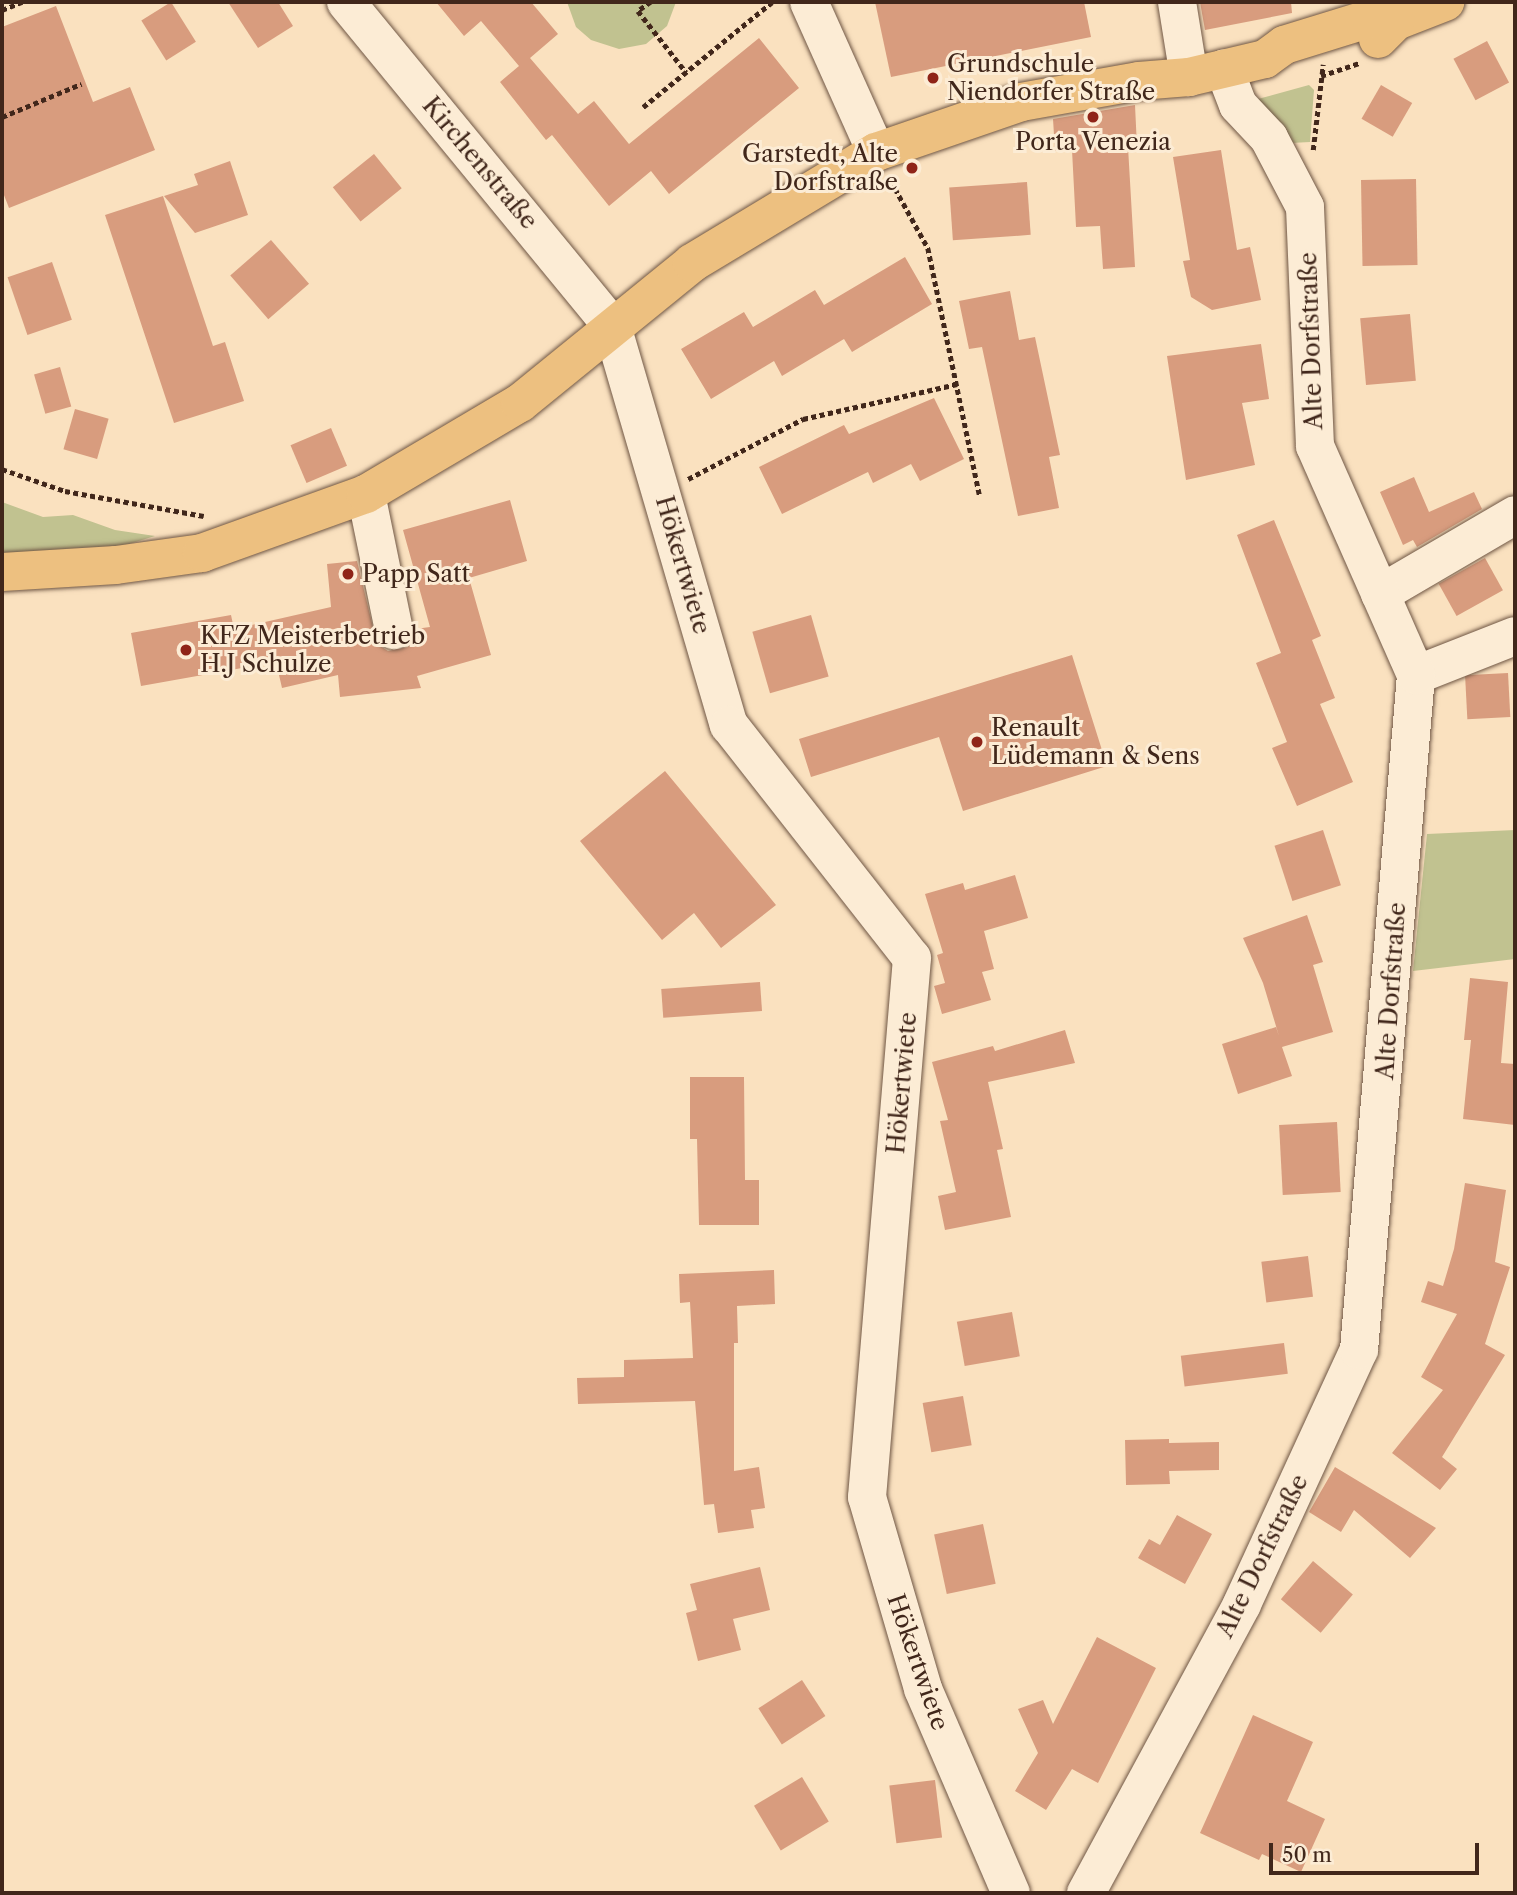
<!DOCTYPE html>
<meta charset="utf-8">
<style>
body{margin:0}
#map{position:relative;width:1517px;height:1895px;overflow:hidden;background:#fae1bf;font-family:"Libre Caslon Text",serif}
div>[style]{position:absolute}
.green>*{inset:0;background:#c1c290}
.building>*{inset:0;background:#d89c7e;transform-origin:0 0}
.path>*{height:4.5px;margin-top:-2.25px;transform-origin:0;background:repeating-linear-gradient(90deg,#41271b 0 5px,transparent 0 8.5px)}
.roads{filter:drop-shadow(0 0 2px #6f5644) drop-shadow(0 0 2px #6f5644)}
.minor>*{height:38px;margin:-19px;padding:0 19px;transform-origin:19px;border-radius:19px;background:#fcecd5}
.major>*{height:38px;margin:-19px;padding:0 19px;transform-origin:19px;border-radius:19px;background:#edc080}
.dots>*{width:19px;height:19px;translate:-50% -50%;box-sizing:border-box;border:4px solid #fcecd5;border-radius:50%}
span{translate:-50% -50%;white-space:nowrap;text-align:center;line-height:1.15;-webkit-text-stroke:6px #fcecd5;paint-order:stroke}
.poi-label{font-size:24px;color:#41271b}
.left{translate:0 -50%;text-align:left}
.right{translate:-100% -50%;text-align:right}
.street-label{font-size:24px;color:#41271b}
.frame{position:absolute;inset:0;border:4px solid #41271b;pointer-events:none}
.scale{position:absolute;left:1269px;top:1843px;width:210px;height:32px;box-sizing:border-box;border:4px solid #41271b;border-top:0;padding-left:9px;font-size:21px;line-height:24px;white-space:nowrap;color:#41271b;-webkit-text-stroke:5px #fcecd5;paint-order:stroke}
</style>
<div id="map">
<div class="green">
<div style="clip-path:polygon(567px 2px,676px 2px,667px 26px,646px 44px,619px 49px,591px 40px,576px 27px)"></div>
<div style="clip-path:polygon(1309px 85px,1314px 90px,1310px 142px,1291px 143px,1258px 99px)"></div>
<div style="clip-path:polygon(2px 502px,43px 517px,73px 515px,115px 530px,155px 536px,116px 548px,2px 555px)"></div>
<div style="clip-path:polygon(1515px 830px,1515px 959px,1413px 971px,1427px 834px)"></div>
</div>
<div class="building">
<div style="left:171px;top:2px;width:47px;height:35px;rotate:58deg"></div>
<div style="clip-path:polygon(228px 2px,278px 2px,293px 26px,258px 48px)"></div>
<div style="clip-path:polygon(436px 2px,531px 2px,558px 34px,530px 58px,578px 114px,594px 101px,629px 144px,759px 38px,799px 88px,669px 194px,651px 171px,609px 206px,552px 135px,546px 140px,500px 82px,519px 66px,481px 21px,464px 36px)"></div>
<div style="clip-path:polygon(875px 2px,1084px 2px,1091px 37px,891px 77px)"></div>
<div style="clip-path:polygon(1200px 2px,1291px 2px,1292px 13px,1205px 30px)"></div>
<div style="clip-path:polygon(56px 6px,93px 102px,130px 87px,155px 150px,9px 208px,2px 190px,2px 27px)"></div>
<div style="left:1487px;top:41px;width:47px;height:38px;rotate:62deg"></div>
<div style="left:1381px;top:85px;width:36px;height:39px;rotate:30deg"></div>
<div style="clip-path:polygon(1135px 105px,1137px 147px,1128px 147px,1135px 267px,1103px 269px,1100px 226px,1076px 227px,1072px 150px,1055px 151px,1053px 119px)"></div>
<div style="clip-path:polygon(1221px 150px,1237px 250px,1250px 247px,1261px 300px,1212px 310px,1191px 297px,1183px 261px,1190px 260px,1173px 157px)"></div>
<div style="left:374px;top:154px;width:44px;height:53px;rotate:51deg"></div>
<div style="clip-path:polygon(230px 161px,248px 215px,195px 233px,164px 196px,198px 185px,194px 174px)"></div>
<div style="left:1416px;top:179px;width:86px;height:55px;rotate:89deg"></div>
<div style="left:1027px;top:182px;width:53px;height:78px;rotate:86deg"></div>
<div style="clip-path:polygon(163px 196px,213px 346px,225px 342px,244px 401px,174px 423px,105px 215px)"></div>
<div style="left:271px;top:240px;width:58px;height:54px;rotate:49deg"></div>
<div style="clip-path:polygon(905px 257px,932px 304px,852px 352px,844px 339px,782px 376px,774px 361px,711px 399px,681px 349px,744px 312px,753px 327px,815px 290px,824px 305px)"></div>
<div style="left:52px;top:262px;width:61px;height:47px;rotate:71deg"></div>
<div style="clip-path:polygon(1010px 291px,1019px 340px,1035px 337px,1060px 455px,1049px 457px,1059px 508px,1018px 516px,982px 347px,969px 349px,959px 301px)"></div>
<div style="left:1410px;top:314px;width:67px;height:50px;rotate:85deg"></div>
<div style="clip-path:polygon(1261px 344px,1269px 399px,1242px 403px,1255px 465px,1186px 480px,1167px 356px)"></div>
<div style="left:60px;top:367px;width:41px;height:27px;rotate:74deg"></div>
<div style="clip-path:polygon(934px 398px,964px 459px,920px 481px,911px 464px,873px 483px,868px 472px,782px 514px,759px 467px,844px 425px,849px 434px)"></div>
<div style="left:75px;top:409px;width:35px;height:42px;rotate:16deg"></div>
<div style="left:331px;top:428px;width:41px;height:44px;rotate:67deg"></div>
<div style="clip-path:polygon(1414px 477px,1429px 512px,1474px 492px,1482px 509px,1417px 547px,1413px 540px,1403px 545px,1380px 492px)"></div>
<div style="clip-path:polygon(510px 500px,527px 561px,469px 578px,491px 655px,417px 676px,421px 688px,340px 697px,338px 675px,282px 688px,276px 662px,141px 686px,131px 633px,231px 615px,234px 629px,331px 607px,327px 564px,357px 561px,377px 644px,388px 651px,408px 647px,415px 629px,430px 627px,403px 530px)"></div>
<div style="clip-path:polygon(1274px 520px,1321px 636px,1312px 640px,1335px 698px,1320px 704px,1353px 782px,1297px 806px,1272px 748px,1287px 742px,1256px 663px,1281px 653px,1237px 535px)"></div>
<div style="left:1485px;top:558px;width:37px;height:53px;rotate:61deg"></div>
<div style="left:811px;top:615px;width:64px;height:61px;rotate:74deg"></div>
<div style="clip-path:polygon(1072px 655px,1107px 766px,963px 811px,939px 737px,811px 777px,799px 739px)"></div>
<div style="left:1508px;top:673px;width:44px;height:43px;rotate:87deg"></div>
<div style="clip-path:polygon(665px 771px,776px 905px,721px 948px,694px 913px,662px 940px,580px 841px)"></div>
<div style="left:1323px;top:830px;width:58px;height:51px;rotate:72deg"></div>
<div style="clip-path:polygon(1015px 875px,1028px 918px,984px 931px,994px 969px,982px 972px,991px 1000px,942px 1014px,934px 986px,945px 983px,937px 955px,943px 953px,925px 894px,963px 883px,965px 890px)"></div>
<div style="clip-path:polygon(1307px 915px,1323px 962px,1313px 965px,1333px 1032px,1282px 1047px,1292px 1076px,1238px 1094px,1222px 1044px,1276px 1027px,1279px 1036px,1263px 983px,1243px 938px)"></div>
<div style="clip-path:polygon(1470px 978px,1508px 982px,1501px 1063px,1515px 1064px,1515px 1125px,1463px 1119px,1471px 1040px,1464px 1040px)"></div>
<div style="left:760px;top:982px;width:29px;height:99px;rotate:86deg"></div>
<div style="clip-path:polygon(1065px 1030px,1075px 1063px,988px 1082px,1003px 1149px,997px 1150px,1011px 1217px,945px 1230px,938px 1196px,956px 1192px,940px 1121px,948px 1120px,932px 1062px,993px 1046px,995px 1051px)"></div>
<div style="clip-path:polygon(690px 1077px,744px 1077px,745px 1180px,759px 1180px,759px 1225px,699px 1225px,697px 1139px,690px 1139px)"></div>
<div style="left:1337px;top:1122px;width:70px;height:58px;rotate:87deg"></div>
<div style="clip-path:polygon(1465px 1183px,1506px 1190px,1495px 1262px,1510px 1267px,1485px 1344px,1505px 1355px,1442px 1457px,1457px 1469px,1440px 1490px,1392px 1453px,1443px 1390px,1421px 1377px,1457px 1314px,1421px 1302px,1428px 1281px,1443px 1286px,1454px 1249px)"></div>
<div style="left:1308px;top:1256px;width:41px;height:47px;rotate:83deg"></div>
<div style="clip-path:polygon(774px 1270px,775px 1304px,737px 1306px,738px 1343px,734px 1343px,734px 1471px,759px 1467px,765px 1508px,751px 1510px,754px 1528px,718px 1533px,714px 1504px,704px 1505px,695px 1401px,578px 1404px,577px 1378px,624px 1377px,624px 1360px,693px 1358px,690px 1302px,680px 1303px,679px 1274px)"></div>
<div style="left:1012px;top:1312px;width:45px;height:56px;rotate:80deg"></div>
<div style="left:1284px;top:1343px;width:31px;height:104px;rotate:83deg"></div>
<div style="left:963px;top:1396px;width:50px;height:41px;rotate:80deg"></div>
<div style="clip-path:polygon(1169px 1439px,1169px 1443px,1219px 1442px,1219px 1470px,1169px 1471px,1170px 1484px,1126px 1485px,1125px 1440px)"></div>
<div style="clip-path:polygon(1335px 1467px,1436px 1528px,1410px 1558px,1354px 1510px,1341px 1532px,1309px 1512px)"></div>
<div style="clip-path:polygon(1177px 1515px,1212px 1534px,1185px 1584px,1138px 1558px,1149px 1539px,1160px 1545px)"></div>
<div style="left:983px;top:1524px;width:61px;height:50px;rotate:78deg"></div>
<div style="left:1313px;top:1561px;width:52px;height:50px;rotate:40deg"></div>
<div style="clip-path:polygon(760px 1567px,770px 1610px,733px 1619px,741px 1650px,698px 1661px,686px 1613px,697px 1610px,690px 1584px)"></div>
<div style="clip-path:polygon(1097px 1637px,1156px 1668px,1098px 1783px,1072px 1769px,1046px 1810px,1015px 1791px,1038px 1753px,1018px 1709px,1043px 1700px,1053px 1724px)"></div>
<div style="left:802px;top:1680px;width:43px;height:52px;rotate:57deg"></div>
<div style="clip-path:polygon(1253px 1715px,1313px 1742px,1287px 1801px,1325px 1819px,1301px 1872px,1262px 1854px,1259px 1860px,1200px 1833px)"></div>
<div style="left:802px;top:1777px;width:52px;height:56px;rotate:59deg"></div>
<div style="left:935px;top:1780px;width:58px;height:46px;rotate:83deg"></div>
</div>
<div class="path">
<div style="left:651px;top:2px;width:16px;rotate:145deg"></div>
<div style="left:638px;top:11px;width:78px;rotate:51.8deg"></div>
<div style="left:2px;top:10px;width:22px;rotate:-22deg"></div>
<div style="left:1321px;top:76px;width:40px;rotate:-18.9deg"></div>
<div style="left:643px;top:107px;width:166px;rotate:-39.1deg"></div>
<div style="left:2px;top:117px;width:86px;rotate:-22.7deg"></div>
<div style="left:1313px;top:150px;width:86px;rotate:-83.3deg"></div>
<div style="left:891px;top:181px;width:77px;rotate:61.1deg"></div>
<div style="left:928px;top:248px;width:253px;rotate:78.2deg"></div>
<div style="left:2px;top:469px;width:67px;rotate:19.2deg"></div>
<div style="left:65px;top:491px;width:141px;rotate:10.2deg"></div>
<div style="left:688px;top:479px;width:130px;rotate:-27.6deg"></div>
<div style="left:803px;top:419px;width:158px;rotate:-12.8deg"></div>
</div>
<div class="roads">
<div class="minor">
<div style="left:346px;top:2px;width:419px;rotate:50.6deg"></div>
<div style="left:612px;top:326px;width:416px;rotate:73.7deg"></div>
<div style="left:729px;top:725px;width:296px;rotate:51.9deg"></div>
<div style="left:912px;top:958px;width:541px;rotate:94.77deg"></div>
<div style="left:867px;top:1497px;width:200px;rotate:73.7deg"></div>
<div style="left:923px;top:1689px;width:222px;rotate:66.7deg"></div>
<div style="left:809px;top:2px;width:164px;rotate:65.9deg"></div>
<div style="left:1177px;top:2px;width:76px;rotate:80.9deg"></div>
<div style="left:366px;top:494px;width:139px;rotate:78.4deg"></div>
<div style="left:1380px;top:594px;width:156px;rotate:-30.3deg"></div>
<div style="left:1416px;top:675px;width:106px;rotate:-21.5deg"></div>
<div style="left:1086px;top:1893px;width:328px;rotate:-61.6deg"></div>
<div style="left:1242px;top:1604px;width:280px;rotate:-65.3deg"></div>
<div style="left:1359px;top:1350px;width:677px;rotate:-85.17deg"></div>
<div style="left:1416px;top:675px;width:250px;rotate:-113.8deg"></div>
<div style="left:1315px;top:446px;width:239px;rotate:-92.4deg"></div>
<div style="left:1305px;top:207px;width:78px;rotate:-117.6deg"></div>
<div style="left:1269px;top:138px;width:45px;rotate:-133.2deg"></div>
<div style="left:1238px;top:105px;width:39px;rotate:-111deg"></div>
</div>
<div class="major">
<div style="left:1378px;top:39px;width:25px;rotate:-45deg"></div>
<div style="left:1396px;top:21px;width:53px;rotate:-21.2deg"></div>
<div style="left:2px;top:572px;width:114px;rotate:-3.5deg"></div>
<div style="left:116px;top:565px;width:87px;rotate:-7.9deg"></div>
<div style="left:202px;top:553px;width:174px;rotate:-19.8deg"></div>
<div style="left:366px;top:494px;width:179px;rotate:-30.6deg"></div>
<div style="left:520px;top:403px;width:222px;rotate:-39.1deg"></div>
<div style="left:692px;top:263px;width:215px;rotate:-31.1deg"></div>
<div style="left:876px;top:152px;width:153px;rotate:-19deg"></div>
<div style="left:1021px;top:102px;width:120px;rotate:-10.1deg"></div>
<div style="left:1139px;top:81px;width:50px;rotate:-4.6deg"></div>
<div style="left:1189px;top:77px;width:78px;rotate:-13.3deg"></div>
<div style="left:1265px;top:59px;width:24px;rotate:-36deg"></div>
<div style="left:1284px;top:45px;width:91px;rotate:-17.2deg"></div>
<div style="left:1371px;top:18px;width:25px;rotate:7deg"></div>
</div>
</div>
<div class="dots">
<div style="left:933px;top:78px;background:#8f2418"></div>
<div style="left:1093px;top:117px;background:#8f2418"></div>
<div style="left:912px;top:168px;background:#8f2418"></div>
<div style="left:348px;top:574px;background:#8f2418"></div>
<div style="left:186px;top:650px;background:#8f2418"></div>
<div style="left:977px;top:742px;background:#8f2418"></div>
</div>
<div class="poi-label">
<span class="left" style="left:947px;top:78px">Grundschule<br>Niendorfer Straße</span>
<span style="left:1093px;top:142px">Porta Venezia</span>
<span class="right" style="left:898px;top:168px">Garstedt, Alte<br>Dorfstraße</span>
<span class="left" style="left:362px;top:574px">Papp Satt</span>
<span class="left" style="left:200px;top:650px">KFZ Meisterbetrieb<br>H.J Schulze</span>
<span class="left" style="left:991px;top:742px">Renault<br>Lüdemann &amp; Sens</span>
</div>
<div class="street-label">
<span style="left:480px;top:163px;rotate:50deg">Kirchenstraße</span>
<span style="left:1311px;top:341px;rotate:-92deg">Alte Dorfstraße</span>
<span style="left:683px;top:565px;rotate:74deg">Hökertwiete</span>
<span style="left:1391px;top:991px;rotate:-86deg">Alte Dorfstraße</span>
<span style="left:902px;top:1083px;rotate:-85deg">Hökertwiete</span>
<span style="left:1262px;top:1556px;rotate:-64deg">Alte Dorfstraße</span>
<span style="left:918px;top:1662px;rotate:71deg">Hökertwiete</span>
</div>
<div class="frame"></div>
<div class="scale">50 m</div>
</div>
